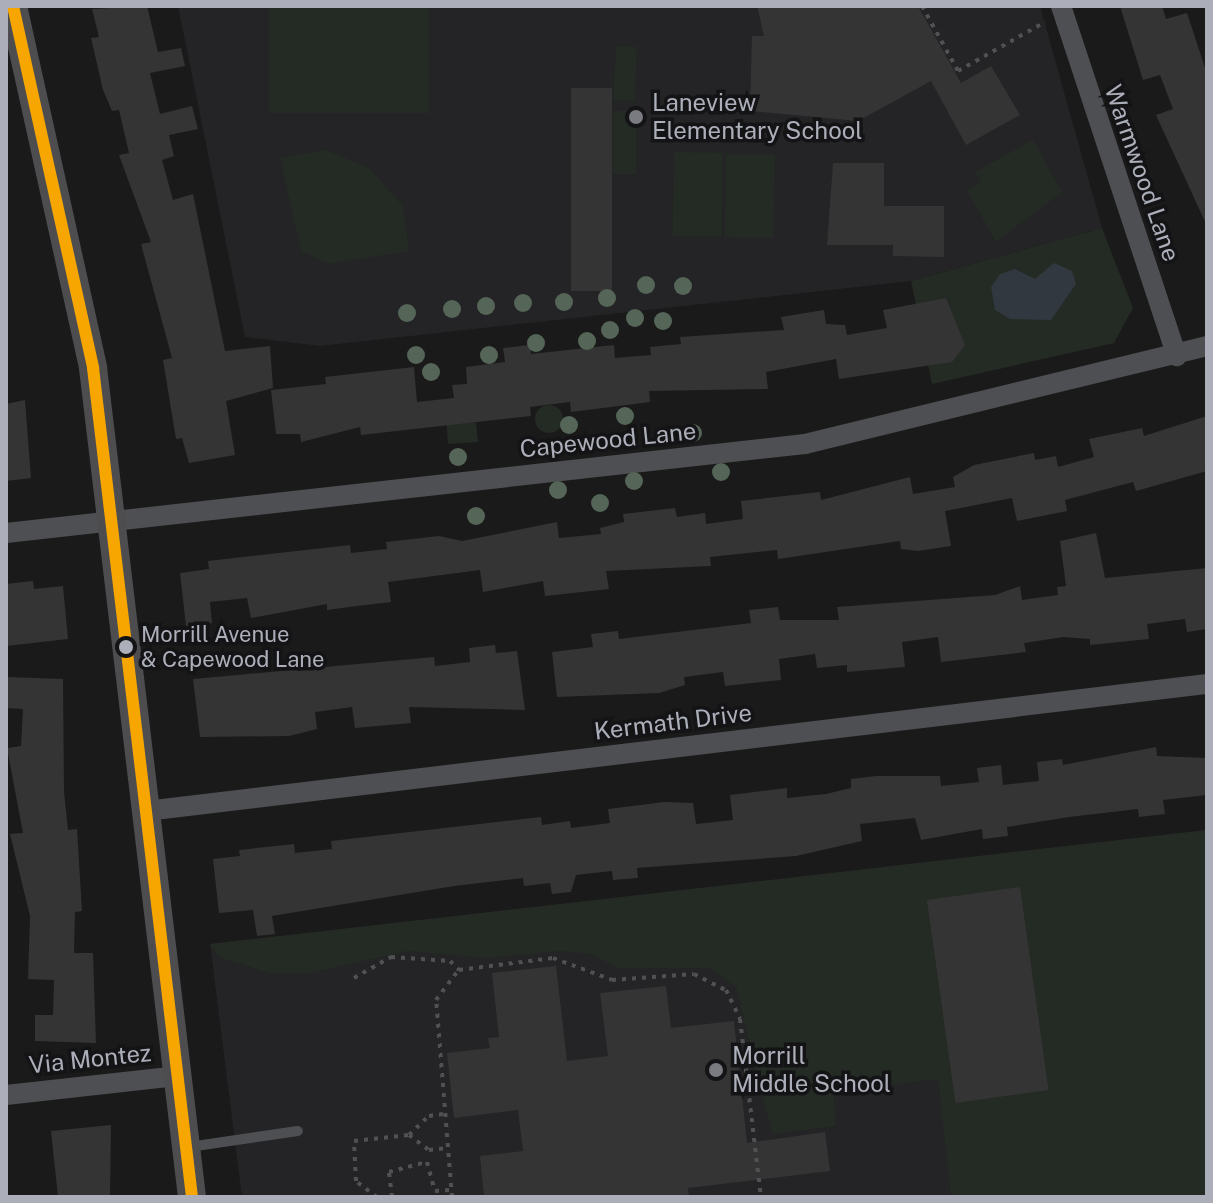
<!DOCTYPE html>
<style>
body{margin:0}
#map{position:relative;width:1213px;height:1203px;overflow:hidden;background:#1a1a1a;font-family:"Public Sans",sans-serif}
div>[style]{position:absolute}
.built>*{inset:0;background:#242426}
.green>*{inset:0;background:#242a24;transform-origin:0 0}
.round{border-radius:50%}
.water>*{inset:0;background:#31383f}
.building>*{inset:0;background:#343435;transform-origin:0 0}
.path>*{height:4px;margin-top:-2px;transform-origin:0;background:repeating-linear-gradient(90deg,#505153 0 4px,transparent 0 10px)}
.service>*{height:10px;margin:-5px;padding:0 5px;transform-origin:5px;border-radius:5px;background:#4e4f52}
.minor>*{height:20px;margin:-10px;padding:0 10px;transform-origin:10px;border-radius:10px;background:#4e4f52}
.secondary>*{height:28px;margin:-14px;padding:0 14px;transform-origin:14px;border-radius:14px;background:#4d4d50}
.bus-1>*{height:12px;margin:-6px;padding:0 6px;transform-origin:6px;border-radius:6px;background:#f7a600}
.trees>*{width:18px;height:18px;margin:-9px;border-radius:50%;background:#556557}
.dots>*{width:22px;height:22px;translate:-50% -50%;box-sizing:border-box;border:4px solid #141416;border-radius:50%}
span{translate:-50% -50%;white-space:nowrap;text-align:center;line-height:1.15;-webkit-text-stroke:7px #141416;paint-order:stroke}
.bus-label{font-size:22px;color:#acafb9}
.left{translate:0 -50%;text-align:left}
.poi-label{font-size:24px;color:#acafb9}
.street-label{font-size:24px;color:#acafb9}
.frame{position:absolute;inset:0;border:8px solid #acafb9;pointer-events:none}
</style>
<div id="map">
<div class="built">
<div style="clip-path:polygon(178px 6px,1040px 6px,1102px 228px,911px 281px,320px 346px,245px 337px)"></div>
<div style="clip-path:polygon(1207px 830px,1207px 1197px,242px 1197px,210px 944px)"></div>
</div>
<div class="green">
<div style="left:269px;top:6px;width:160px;height:107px"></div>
<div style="left:616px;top:46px;width:21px;height:54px;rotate:3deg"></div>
<div style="left:613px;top:111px;width:23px;height:63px"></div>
<div style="clip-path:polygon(1033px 140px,1062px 192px,996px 242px,967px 190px,981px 182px,975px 172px)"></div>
<div style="clip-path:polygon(326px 150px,369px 168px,403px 206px,409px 251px,329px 264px,301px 251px,280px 158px)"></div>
<div style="left:674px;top:152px;width:49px;height:84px;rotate:1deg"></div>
<div style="left:726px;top:154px;width:49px;height:83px;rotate:1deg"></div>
<div style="clip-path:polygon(1102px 228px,1133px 308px,1114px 343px,932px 384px,911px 281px)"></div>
<div class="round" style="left:535px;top:405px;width:28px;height:28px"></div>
<div style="clip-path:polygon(446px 417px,476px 423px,478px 442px,448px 444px)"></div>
<div style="clip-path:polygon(1207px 830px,1207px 1197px,951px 1197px,938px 1079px,833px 1092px,836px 1126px,772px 1134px,736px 987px,710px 968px,619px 968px,591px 954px,559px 951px,487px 958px,407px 951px,310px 973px,269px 973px,219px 957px,210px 944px)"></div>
</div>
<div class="water">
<div style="clip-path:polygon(1054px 263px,1072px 271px,1076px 284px,1051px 320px,1010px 319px,995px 310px,991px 287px,1000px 274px,1015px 269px,1035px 279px)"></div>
</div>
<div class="building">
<div style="clip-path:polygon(147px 6px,158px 52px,181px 48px,185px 66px,150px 73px,160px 114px,192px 106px,198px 129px,169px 135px,174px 156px,162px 160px,173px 200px,193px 194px,225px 351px,270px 346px,273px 388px,226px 401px,235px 455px,189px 463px,182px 438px,176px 439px,163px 360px,172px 358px,141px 244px,151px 242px,119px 155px,129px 153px,119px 110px,112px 111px,103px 90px,91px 38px,99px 37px,92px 9px)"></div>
<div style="clip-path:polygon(757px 6px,918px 6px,961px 83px,991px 66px,1020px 115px,966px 145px,931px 81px,858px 121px,750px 111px,752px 36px,764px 36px)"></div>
<div style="clip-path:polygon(1120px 6px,1162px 6px,1166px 19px,1187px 13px,1207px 74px,1207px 226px,1156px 115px,1173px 109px,1160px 75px,1143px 80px)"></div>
<div style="left:571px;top:88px;width:41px;height:203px"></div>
<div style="clip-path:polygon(833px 163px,884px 163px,884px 206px,944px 206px,944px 257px,893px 256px,893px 245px,827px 245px)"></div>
<div style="clip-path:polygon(946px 298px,965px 345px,952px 362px,839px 379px,836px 359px,766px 372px,768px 389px,649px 391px,650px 402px,571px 412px,570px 402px,530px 407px,531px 416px,361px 435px,360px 427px,301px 442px,300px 434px,276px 434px,271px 390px,326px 384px,325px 377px,414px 367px,417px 402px,454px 398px,452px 385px,467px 384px,466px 367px,505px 362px,503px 348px,530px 345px,531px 354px,614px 345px,615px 358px,651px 355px,650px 347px,681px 344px,680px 337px,784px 330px,781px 317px,824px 310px,826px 324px,845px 325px,847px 335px,887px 328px,883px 310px)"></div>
<div style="clip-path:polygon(25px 400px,31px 478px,6px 481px,6px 404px)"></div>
<div style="clip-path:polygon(1207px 416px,1207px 471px,1136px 491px,1133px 482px,1065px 500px,1067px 511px,1017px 521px,1012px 498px,945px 511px,951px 546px,918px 551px,901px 549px,900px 541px,778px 559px,777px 550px,710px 557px,711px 566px,606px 571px,609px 589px,545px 596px,543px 581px,483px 592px,480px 570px,388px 582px,391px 602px,357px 606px,327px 610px,327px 604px,251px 618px,247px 598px,210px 602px,212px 623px,186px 626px,180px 573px,209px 569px,208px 561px,350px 545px,351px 553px,387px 549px,386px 542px,439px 536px,462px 541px,557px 522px,559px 538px,601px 534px,600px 528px,624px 522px,623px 514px,675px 508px,677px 517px,705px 513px,706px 524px,743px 519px,741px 501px,820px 492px,821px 500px,910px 477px,913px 494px,955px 487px,953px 477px,974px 465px,1034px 453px,1035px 460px,1056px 456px,1058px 467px,1094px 457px,1089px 439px,1142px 428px,1144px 436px)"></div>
<div style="clip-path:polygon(1096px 533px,1105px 578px,1207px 568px,1207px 629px,1187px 632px,1185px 619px,1147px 624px,1149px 639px,1090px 645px,1090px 639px,1063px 637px,1024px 643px,1026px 652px,941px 662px,938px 637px,902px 642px,905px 667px,847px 672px,847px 665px,817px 668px,815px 654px,779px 659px,781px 680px,725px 686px,723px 672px,684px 677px,685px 685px,659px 693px,557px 697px,552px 652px,593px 647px,591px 634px,618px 631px,619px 639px,751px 623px,749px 610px,778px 607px,780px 620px,839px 620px,837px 607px,995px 595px,1020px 586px,1022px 600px,1058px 595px,1057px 587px,1066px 586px,1060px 541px)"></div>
<div style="clip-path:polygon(33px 581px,34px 589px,63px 586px,68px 639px,6px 646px,6px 584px)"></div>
<div style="clip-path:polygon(495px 645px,496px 653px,517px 651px,525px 710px,409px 707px,411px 723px,355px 728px,352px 707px,315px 712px,317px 729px,289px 736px,200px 737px,193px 679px,434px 657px,435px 666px,470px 662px,469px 648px)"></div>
<div style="clip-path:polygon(6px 677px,63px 679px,64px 792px,68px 830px,77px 829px,82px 911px,75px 912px,74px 953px,93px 953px,96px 1043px,35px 1041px,35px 1015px,53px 1015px,54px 980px,28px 979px,30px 916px,10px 834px,23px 833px,7px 748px,21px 746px,23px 709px,6px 708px)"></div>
<div style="clip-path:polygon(1156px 747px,1157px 756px,1207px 758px,1207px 795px,1163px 800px,1165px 814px,1139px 817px,1138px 809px,1069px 817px,1007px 827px,1008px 836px,983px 839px,982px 829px,921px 840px,915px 818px,860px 824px,862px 841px,796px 856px,637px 868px,638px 878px,613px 880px,612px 871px,576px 875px,571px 892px,552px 894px,550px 883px,524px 886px,523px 878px,454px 886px,272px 916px,275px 934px,257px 936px,253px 910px,219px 913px,213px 859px,240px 856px,239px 850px,294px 844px,295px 853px,332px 849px,331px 841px,541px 817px,542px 825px,570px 821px,571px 828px,610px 823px,608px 809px,664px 802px,693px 803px,696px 824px,733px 820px,730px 795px,787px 788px,787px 798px,826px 794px,851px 788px,851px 779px,876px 776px,940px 776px,941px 786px,979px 782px,977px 768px,1001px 765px,1003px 785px,1039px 781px,1037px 762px,1062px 759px,1063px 765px)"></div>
<div style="left:1020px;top:887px;width:205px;height:94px;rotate:82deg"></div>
<div style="clip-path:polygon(556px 966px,567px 1061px,608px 1056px,600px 993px,666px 986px,671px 1028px,734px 1021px,747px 1143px,825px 1132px,830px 1171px,688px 1188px,689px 1197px,484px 1197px,480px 1156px,523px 1151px,518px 1110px,454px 1118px,447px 1053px,490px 1048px,488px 1038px,499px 1037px,492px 973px)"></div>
<div style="clip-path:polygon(111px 1125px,110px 1197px,58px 1197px,51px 1131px)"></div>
</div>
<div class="path">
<div style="left:922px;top:6px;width:74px;rotate:61deg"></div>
<div style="left:958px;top:71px;width:100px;rotate:-29.4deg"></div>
<div style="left:354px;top:978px;width:43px;rotate:-29.6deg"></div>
<div style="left:391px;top:957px;width:59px;rotate:3.9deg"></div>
<div style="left:450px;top:961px;width:13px;rotate:45deg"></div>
<div style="left:409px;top:1135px;width:25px;rotate:37deg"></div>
<div style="left:429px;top:1150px;width:18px;rotate:-6deg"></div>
<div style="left:377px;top:1197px;width:26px;rotate:-143deg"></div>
<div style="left:356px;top:1181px;width:40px;rotate:-92.9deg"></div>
<div style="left:354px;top:1141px;width:55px;rotate:-6.2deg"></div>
<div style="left:409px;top:1135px;width:28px;rotate:-44deg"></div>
<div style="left:429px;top:1116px;width:14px;rotate:-8deg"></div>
<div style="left:392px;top:1197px;width:25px;rotate:-97deg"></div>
<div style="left:389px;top:1172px;width:39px;rotate:-15deg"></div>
<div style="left:427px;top:1162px;width:30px;rotate:75deg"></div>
<div style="left:435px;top:1191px;width:15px;rotate:-4deg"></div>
<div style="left:452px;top:1197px;width:198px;rotate:-94.6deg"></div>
<div style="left:436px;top:1000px;width:38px;rotate:-53deg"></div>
<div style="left:459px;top:970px;width:95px;rotate:-7.3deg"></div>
<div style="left:553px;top:958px;width:63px;rotate:20.4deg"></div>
<div style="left:612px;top:980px;width:82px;rotate:-4.2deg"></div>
<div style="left:694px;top:974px;width:36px;rotate:27deg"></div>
<div style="left:726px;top:990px;width:32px;rotate:64deg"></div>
<div style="left:740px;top:1019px;width:179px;rotate:83.3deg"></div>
</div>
<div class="service">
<div style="left:189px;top:1147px;width:110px;rotate:-8.4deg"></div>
</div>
<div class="minor">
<div style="left:1061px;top:6px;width:369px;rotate:71.7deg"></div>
<div style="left:6px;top:533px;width:804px;rotate:-6.36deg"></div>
<div style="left:805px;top:444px;width:414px;rotate:-13.7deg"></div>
<div style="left:146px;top:811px;width:1069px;rotate:-6.83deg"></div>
<div style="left:6px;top:1095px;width:174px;rotate:-6.3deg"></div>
</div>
<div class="secondary">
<div style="left:13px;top:6px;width:371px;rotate:77.5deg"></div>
<div style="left:93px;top:368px;width:835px;rotate:83.19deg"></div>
</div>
<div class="bus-1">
<div style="left:13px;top:6px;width:371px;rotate:77.5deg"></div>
<div style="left:93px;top:368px;width:835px;rotate:83.19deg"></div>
</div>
<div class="trees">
<div style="left:646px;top:285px"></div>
<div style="left:683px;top:286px"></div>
<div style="left:607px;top:298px"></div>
<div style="left:564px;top:302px"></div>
<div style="left:523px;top:303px"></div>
<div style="left:486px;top:306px"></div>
<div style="left:452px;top:309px"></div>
<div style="left:407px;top:313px"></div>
<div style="left:635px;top:318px"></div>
<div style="left:663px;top:321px"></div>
<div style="left:610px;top:330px"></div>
<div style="left:587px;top:341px"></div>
<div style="left:536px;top:343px"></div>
<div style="left:416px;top:355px"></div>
<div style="left:489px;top:355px"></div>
<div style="left:431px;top:372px"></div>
<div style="left:625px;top:416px"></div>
<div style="left:569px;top:425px"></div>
<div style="left:693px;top:433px"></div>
<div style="left:458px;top:457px"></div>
<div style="left:721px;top:472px"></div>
<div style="left:634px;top:481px"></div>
<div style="left:558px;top:490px"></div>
<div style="left:600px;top:503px"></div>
<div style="left:476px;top:516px"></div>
</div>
<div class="dots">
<div style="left:636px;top:117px;background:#797b81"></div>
<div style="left:126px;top:647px;background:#acafb9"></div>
<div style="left:716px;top:1070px;background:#797b81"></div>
</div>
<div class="bus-label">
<span class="left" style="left:141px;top:647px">Morrill Avenue<br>&amp; Capewood Lane</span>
</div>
<div class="poi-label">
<span class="left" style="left:652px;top:117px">Laneview<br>Elementary School</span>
<span class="left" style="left:732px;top:1070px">Morrill<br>Middle School</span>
</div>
<div class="street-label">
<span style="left:1142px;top:173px;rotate:71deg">Warmwood Lane</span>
<span style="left:608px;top:440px;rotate:-6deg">Capewood Lane</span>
<span style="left:673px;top:722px;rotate:-7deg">Kermath Drive</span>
<span style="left:90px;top:1059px;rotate:-6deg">Via Montez</span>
</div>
<div class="frame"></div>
</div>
